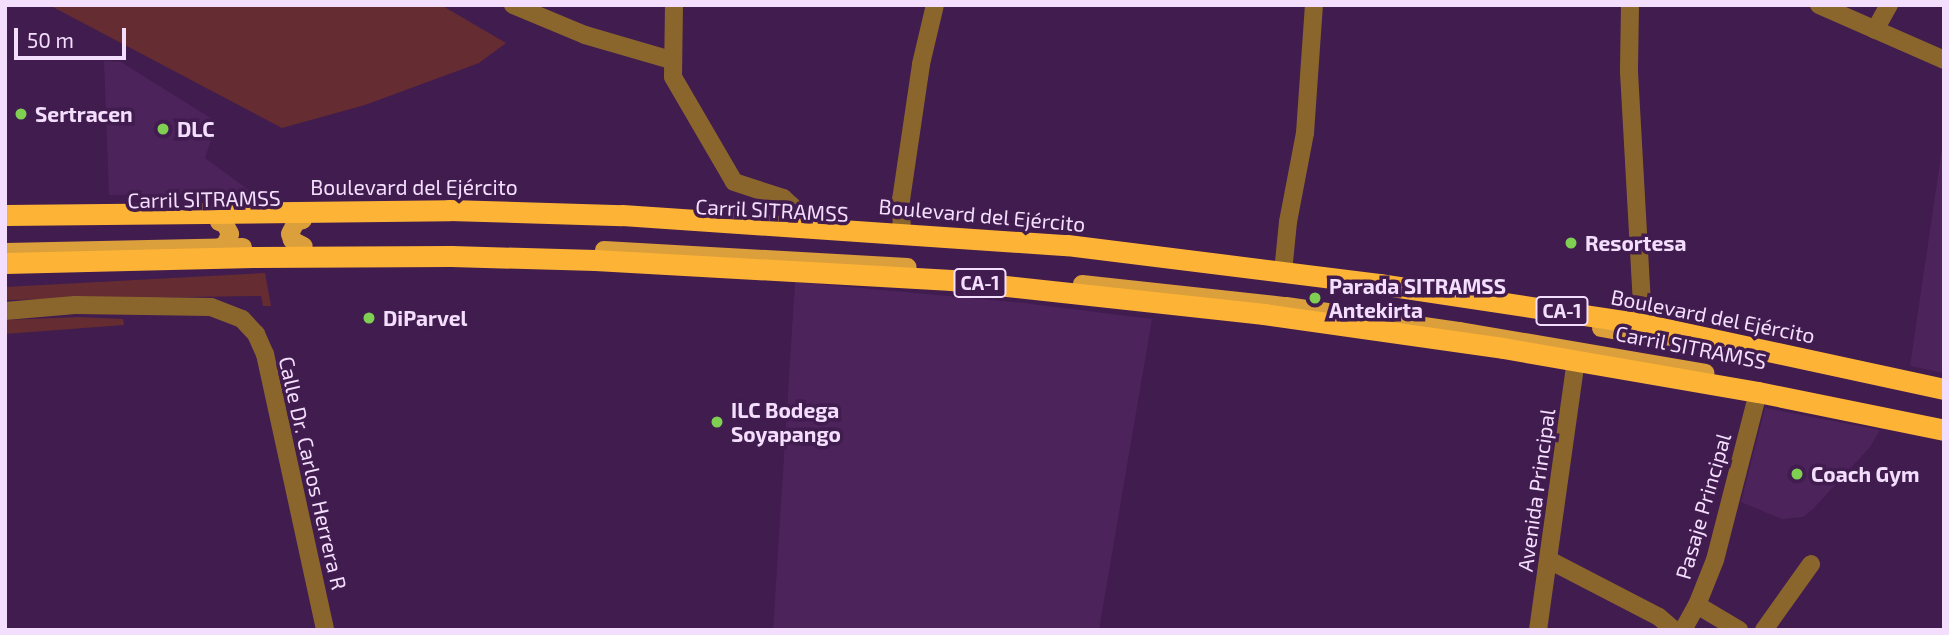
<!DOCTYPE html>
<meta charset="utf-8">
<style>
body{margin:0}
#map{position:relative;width:1949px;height:635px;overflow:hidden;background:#411c4e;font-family:"Exo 2",sans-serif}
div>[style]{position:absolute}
.built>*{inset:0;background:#4d235c}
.green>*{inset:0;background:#652c31}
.street>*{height:18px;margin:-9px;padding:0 9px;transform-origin:9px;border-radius:9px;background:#8a662d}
.primary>*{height:18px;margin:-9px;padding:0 9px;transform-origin:9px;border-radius:9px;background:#db9f3c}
.highway>*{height:21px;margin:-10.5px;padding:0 10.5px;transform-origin:10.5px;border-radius:10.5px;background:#fdb436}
.dots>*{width:19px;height:19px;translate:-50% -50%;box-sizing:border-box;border:4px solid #411c4e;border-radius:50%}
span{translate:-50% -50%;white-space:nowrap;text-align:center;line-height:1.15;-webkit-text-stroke:7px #411c4e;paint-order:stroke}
.shield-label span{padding:2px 5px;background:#411c4e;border:2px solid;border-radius:5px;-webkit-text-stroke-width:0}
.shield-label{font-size:19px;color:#f4defd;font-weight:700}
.poi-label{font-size:21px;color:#f4defd;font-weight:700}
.left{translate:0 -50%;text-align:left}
.street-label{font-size:21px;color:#f4defd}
.frame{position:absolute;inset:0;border:7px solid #f4defd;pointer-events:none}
.scale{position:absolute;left:14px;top:28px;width:112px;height:32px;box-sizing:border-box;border:4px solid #f4defd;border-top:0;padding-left:9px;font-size:21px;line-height:24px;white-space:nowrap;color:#f4defd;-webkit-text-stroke:5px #411c4e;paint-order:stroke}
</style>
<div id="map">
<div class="built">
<div style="clip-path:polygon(104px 61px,121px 62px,217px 122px,205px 158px,254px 194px,109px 195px)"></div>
<div style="clip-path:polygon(1944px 135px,1944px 373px,1910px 366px)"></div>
<div style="clip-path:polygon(795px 282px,1024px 303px,1152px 319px,1099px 630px,773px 630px)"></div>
<div style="clip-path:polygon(1765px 408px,1880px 430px,1870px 447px,1813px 509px,1803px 517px,1782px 519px,1741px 502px)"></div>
</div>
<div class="green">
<div style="clip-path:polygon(49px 5px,441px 5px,506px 43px,479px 63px,365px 105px,282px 128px)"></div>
<div style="clip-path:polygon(265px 273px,271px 306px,263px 306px,261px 296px,5px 300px,5px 287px)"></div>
<div style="clip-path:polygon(79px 317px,123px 319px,124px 325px,5px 334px,5px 320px)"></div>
</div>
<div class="street">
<div style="left:513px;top:5px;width:78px;rotate:22.6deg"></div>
<div style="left:585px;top:35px;width:90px;rotate:16.2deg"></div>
<div style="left:674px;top:5px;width:72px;rotate:90.8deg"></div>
<div style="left:673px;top:77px;width:121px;rotate:59.8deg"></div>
<div style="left:734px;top:182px;width:52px;rotate:18.1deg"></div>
<div style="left:783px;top:198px;width:12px;rotate:42deg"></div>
<div style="left:792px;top:206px;width:20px;rotate:81deg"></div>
<div style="left:1630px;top:5px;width:67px;rotate:90.9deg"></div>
<div style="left:1629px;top:72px;width:252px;rotate:86.8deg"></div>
<div style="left:1819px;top:5px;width:137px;rotate:23.7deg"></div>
<div style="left:1875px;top:30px;width:29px;rotate:-61deg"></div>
<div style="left:902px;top:233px;width:33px;rotate:-92deg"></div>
<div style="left:901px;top:200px;width:137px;rotate:-81.6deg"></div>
<div style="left:921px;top:64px;width:61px;rotate:-76.7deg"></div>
<div style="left:1283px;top:272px;width:50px;rotate:-84.3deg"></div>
<div style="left:1288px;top:222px;width:91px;rotate:-79.2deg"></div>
<div style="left:1305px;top:133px;width:128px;rotate:-86deg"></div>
<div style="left:5px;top:311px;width:70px;rotate:-4.9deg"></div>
<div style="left:75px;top:305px;width:136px;rotate:0.8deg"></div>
<div style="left:211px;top:307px;width:33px;rotate:21deg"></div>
<div style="left:242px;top:319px;width:21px;rotate:47deg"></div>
<div style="left:256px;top:334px;width:22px;rotate:66deg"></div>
<div style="left:265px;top:354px;width:282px;rotate:77.7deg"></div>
<div style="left:1549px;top:560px;width:124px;rotate:27.4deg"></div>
<div style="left:1659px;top:617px;width:20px;rotate:41deg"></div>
<div style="left:1697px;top:605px;width:49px;rotate:30.8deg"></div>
<div style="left:1538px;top:630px;width:272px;rotate:-82deg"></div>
<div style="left:1683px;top:630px;width:29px;rotate:-61deg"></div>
<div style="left:1697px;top:605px;width:48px;rotate:-68.2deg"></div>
<div style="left:1715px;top:560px;width:173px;rotate:-75.6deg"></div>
<div style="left:1764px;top:630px;width:81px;rotate:-54.5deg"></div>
</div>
<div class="primary">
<div style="left:303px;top:220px;width:7px;rotate:164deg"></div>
<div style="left:296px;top:222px;width:13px;rotate:117deg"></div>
<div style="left:290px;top:234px;width:6px;rotate:72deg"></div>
<div style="left:292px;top:240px;width:13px;rotate:27deg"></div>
<div style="left:219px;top:222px;width:6px;rotate:18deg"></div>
<div style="left:225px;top:224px;width:11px;rotate:63deg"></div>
<div style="left:230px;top:234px;width:12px;rotate:114deg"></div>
<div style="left:225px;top:245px;width:5px;rotate:158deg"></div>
<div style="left:604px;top:250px;width:304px;rotate:3.2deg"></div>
<div style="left:5px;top:252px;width:238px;rotate:-1.2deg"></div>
<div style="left:1082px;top:284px;width:205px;rotate:6.2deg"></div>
<div style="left:1286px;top:306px;width:176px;rotate:8.2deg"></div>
<div style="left:1460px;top:331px;width:249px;rotate:9.7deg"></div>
<div style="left:1601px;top:328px;width:70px;rotate:9.9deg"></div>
</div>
<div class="highway">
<div style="left:5px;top:215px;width:444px;rotate:-0.6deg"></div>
<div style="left:449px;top:210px;width:173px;rotate:1.7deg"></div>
<div style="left:622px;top:215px;width:446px;rotate:3.9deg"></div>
<div style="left:1067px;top:245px;width:314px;rotate:7.1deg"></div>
<div style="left:1379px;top:284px;width:267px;rotate:8.6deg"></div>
<div style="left:1643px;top:324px;width:308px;rotate:12.2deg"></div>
<div style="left:5px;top:263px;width:248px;rotate:-1.4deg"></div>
<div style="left:253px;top:257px;width:198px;rotate:-0.3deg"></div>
<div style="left:451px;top:256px;width:144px;rotate:1.6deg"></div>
<div style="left:595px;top:260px;width:357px;rotate:3.2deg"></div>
<div style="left:951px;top:280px;width:315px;rotate:6.2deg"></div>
<div style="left:1264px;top:314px;width:241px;rotate:8.1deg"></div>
<div style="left:1503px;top:348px;width:259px;rotate:9.8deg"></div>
<div style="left:1758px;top:392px;width:190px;rotate:11.5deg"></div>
</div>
<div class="dots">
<div style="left:21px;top:114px;background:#7fd052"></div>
<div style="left:163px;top:129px;background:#7fd052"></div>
<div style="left:1571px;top:243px;background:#7fd052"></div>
<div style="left:1315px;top:298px;background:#7fd052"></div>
<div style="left:369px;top:318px;background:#7fd052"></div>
<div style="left:717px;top:422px;background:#7fd052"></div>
<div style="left:1797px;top:474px;background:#7fd052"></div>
</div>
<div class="shield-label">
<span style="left:980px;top:283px">CA-1</span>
<span style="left:1562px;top:311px">CA-1</span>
</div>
<div class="poi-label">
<span class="left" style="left:35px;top:114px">Sertracen</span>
<span class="left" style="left:177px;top:129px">DLC</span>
<span class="left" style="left:1585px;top:243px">Resortesa</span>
<span class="left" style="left:1329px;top:298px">Parada SITRAMSS<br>Antekirta</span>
<span class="left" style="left:383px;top:318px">DiParvel</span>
<span class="left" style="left:731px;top:422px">ILC Bodega<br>Soyapango</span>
<span class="left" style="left:1811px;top:474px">Coach Gym</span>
</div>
<div class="street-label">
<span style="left:414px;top:187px">Boulevard del Ejército</span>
<span style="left:204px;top:199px;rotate:-1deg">Carril SITRAMSS</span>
<span style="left:772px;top:210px;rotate:3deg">Carril SITRAMSS</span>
<span style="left:982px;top:215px;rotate:5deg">Boulevard del Ejército</span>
<span style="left:1713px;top:316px;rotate:11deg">Boulevard del Ejército</span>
<span style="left:1691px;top:347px;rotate:11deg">Carril SITRAMSS</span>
<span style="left:313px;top:473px;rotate:77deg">Calle Dr. Carlos Herrera R</span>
<span style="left:1536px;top:490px;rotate:-82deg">Avenida Principal</span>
<span style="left:1703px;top:506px;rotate:-74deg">Pasaje Principal</span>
</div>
<div class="frame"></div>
<div class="scale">50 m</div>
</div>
